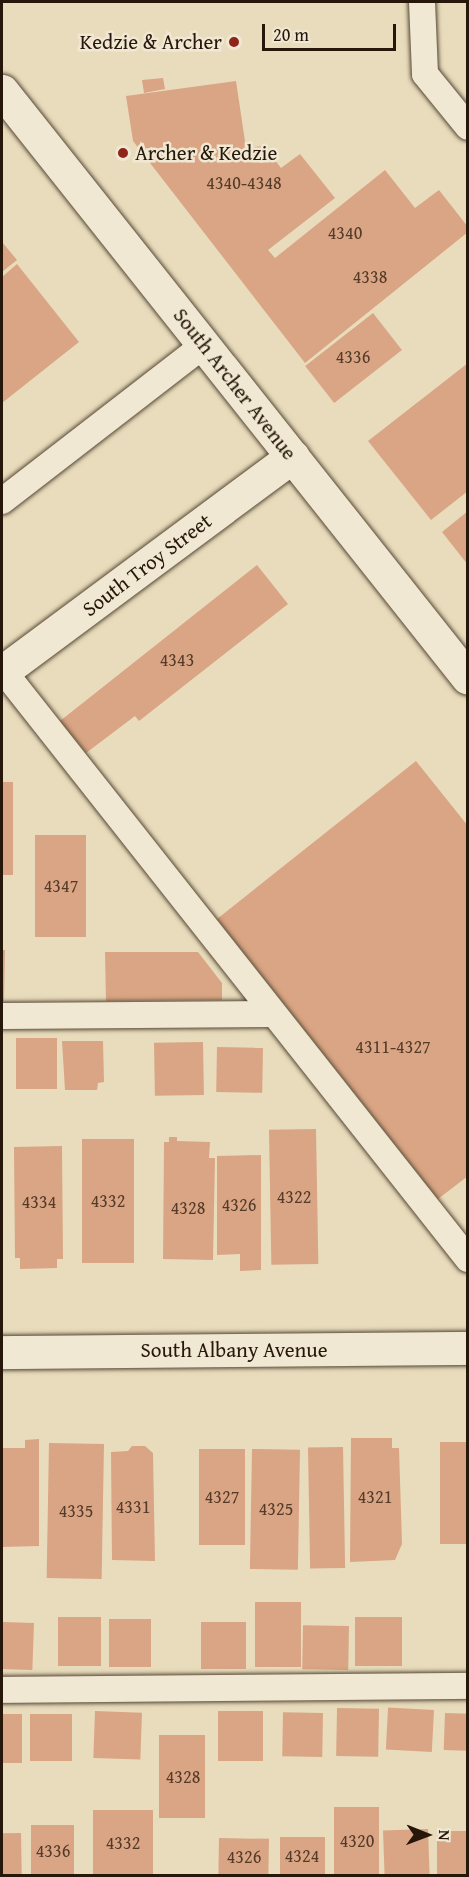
<!DOCTYPE html>
<style>
body{margin:0}
#map{position:relative;width:469px;height:1877px;overflow:hidden;background:#e8dcbc;font-family:"Gentium Book Plus",serif}
div>[style]{position:absolute}
.building>*{inset:0;background:#d9a584;transform-origin:0 0}
.roads{filter:drop-shadow(0 0 2px #574836) drop-shadow(0 0 2px #574836)}
.lane>*{height:26px;margin:-13px;padding:0 13px;transform-origin:13px;border-radius:13px;background:#f0e8d3}
.street>*{height:33px;margin:-16.5px;padding:0 16.5px;transform-origin:16.5px;border-radius:16.5px;background:#f0e8d3}
.secondary>*{height:33px;margin:-16.5px;padding:0 16.5px;transform-origin:16.5px;border-radius:16.5px;background:#f0e8d3}
.dots>*{width:16px;height:16px;translate:-50% -50%;box-sizing:border-box;border:3px solid #f0e8d3;border-radius:50%}
span{translate:-50% -50%;white-space:nowrap;text-align:center;line-height:1.15;-webkit-text-stroke:5px #f0e8d3;paint-order:stroke}
.number-label{font-size:18px;color:#543a28}
.number-label span{-webkit-text-stroke-width:0}
.poi-label{font-size:21px;color:#27170a}
.right{translate:-100% -50%;text-align:right}
.left{translate:0 -50%;text-align:left}
.street-label{font-size:21px;color:#27170a}
.frame{position:absolute;inset:0;border:3px solid #27170a;pointer-events:none}
.north{position:absolute;left:397px;top:1805px;width:60px;height:60px;-webkit-text-stroke:4px #f0e8d3;paint-order:stroke;rotate:91deg;font-size:16px;font-weight:700;line-height:24px;text-align:center;color:#27170a}
.north::after{content:'';display:block;margin:auto;width:21px;height:27px;background:#27170a;clip-path:polygon(50% 0,100% 100%,50% 72%,0 100%)}
.scale{position:absolute;left:262px;top:24px;width:134px;height:27px;box-sizing:border-box;border:3px solid #27170a;border-top:0;padding-left:8px;font-size:18px;line-height:21px;white-space:nowrap;color:#27170a;-webkit-text-stroke:4px #f0e8d3;paint-order:stroke}
</style>
<div id="map">
<div class="building">
<div style="clip-path:polygon(163px 78px,165px 89px,144px 93px,142px 80px)"></div>
<div style="clip-path:polygon(236px 81px,246px 148px,264px 146px,281px 168px,300px 154px,335px 198px,268px 250px,275px 258px,385px 170px,415px 208px,439px 190px,468px 227px,468px 232px,305px 363px,133px 141px,126px 96px)"></div>
<div style="clip-path:polygon(2px 242px,17px 260px,2px 272px)"></div>
<div style="clip-path:polygon(17px 264px,79px 342px,2px 403px,2px 277px)"></div>
<div style="left:373px;top:313px;width:47px;height:86px;rotate:52deg"></div>
<div style="clip-path:polygon(468px 363px,468px 491px,431px 520px,368px 441px)"></div>
<div style="clip-path:polygon(468px 511px,468px 565px,442px 532px)"></div>
<div style="clip-path:polygon(257px 565px,288px 604px,139px 721px,135px 716px,86px 753px,60px 721px)"></div>
<div style="clip-path:polygon(416px 761px,468px 826px,468px 1176px,438px 1199px,217px 919px)"></div>
<div style="left:2px;top:782px;width:11px;height:93px"></div>
<div style="left:35px;top:835px;width:51px;height:102px"></div>
<div style="clip-path:polygon(2px 950px,5px 950px,4px 1001px,2px 1001px)"></div>
<div style="clip-path:polygon(105px 952px,198px 952px,222px 983px,222px 1000px,106px 1001px)"></div>
<div style="left:16px;top:1038px;width:41px;height:51px"></div>
<div style="clip-path:polygon(62px 1041px,103px 1041px,104px 1082px,98px 1083px,97px 1090px,65px 1090px)"></div>
<div style="left:203px;top:1042px;width:53px;height:49px;rotate:89deg"></div>
<div style="left:217px;top:1047px;width:46px;height:45px;rotate:1deg"></div>
<div style="left:316px;top:1129px;width:135px;height:47px;rotate:89deg"></div>
<div style="clip-path:polygon(169px 1137px,177px 1137px,177px 1141px,210px 1142px,209px 1158px,215px 1158px,213px 1260px,163px 1259px,164px 1142px,169px 1142px)"></div>
<div style="left:82px;top:1139px;width:52px;height:124px"></div>
<div style="clip-path:polygon(62px 1146px,63px 1259px,57px 1259px,57px 1268px,20px 1269px,20px 1258px,15px 1258px,14px 1147px)"></div>
<div style="clip-path:polygon(261px 1155px,261px 1270px,240px 1271px,240px 1254px,217px 1255px,217px 1156px)"></div>
<div style="clip-path:polygon(351px 1438px,392px 1438px,392px 1448px,399px 1448px,402px 1544px,395px 1560px,350px 1562px)"></div>
<div style="clip-path:polygon(39px 1439px,39px 1546px,2px 1547px,2px 1448px,25px 1448px,25px 1440px)"></div>
<div style="left:468px;top:1442px;width:102px;height:28px;rotate:90deg"></div>
<div style="left:49px;top:1443px;width:55px;height:135px;rotate:1deg"></div>
<div style="clip-path:polygon(132px 1446px,145px 1446px,153px 1453px,155px 1561px,112px 1560px,111px 1452px,128px 1451px)"></div>
<div style="left:343px;top:1447px;width:121px;height:35px;rotate:89deg"></div>
<div style="left:199px;top:1449px;width:46px;height:96px"></div>
<div style="left:252px;top:1449px;width:48px;height:120px;rotate:1deg"></div>
<div style="left:255px;top:1602px;width:46px;height:65px"></div>
<div style="left:58px;top:1617px;width:43px;height:49px"></div>
<div style="left:355px;top:1617px;width:47px;height:49px"></div>
<div style="left:151px;top:1619px;width:48px;height:42px;rotate:90deg"></div>
<div style="left:2px;top:1622px;width:32px;height:47px;rotate:2deg"></div>
<div style="left:201px;top:1622px;width:45px;height:47px"></div>
<div style="left:349px;top:1626px;width:44px;height:46px;rotate:91deg"></div>
<div style="left:337px;top:1708px;width:42px;height:48px;rotate:1deg"></div>
<div style="left:434px;top:1710px;width:42px;height:46px;rotate:93deg"></div>
<div style="left:95px;top:1711px;width:47px;height:47px;rotate:2deg"></div>
<div style="left:263px;top:1711px;width:50px;height:45px;rotate:90deg"></div>
<div style="left:323px;top:1713px;width:44px;height:40px;rotate:91deg"></div>
<div style="left:445px;top:1713px;width:23px;height:37px;rotate:2deg"></div>
<div style="left:2px;top:1714px;width:20px;height:49px"></div>
<div style="left:30px;top:1714px;width:42px;height:47px"></div>
<div style="left:205px;top:1735px;width:83px;height:46px;rotate:90deg"></div>
<div style="left:334px;top:1807px;width:45px;height:69px"></div>
<div style="left:93px;top:1810px;width:60px;height:66px"></div>
<div style="left:74px;top:1825px;width:51px;height:43px;rotate:90deg"></div>
<div style="left:428px;top:1829px;width:47px;height:45px;rotate:88deg"></div>
<div style="left:468px;top:1831px;width:45px;height:31px;rotate:90deg"></div>
<div style="left:21px;top:1833px;width:43px;height:19px;rotate:89deg"></div>
<div style="left:280px;top:1837px;width:45px;height:39px"></div>
<div style="left:219px;top:1838px;width:50px;height:38px;rotate:1deg"></div>
</div>
<div class="roads">
<div class="lane">
<div style="left:422px;top:2px;width:72px;rotate:87.6deg"></div>
<div style="left:425px;top:74px;width:68px;rotate:50.9deg"></div>
<div style="left:2px;top:501px;width:255px;rotate:-37.7deg"></div>
<div style="left:2px;top:669px;width:752px;rotate:51.7deg"></div>
<div style="left:2px;top:1016px;width:271px;rotate:-0.4deg"></div>
<div style="left:2px;top:1690px;width:466px;rotate:-0.5deg"></div>
</div>
<div class="street">
<div style="left:2px;top:672px;width:362px;rotate:-36.6deg"></div>
<div style="left:2px;top:1352px;width:466px;rotate:-0.5deg"></div>
</div>
<div class="secondary">
<div style="left:2px;top:91px;width:749px;rotate:51.56deg"></div>
</div>
</div>
<div class="dots">
<div style="left:234px;top:42px;background:#8f2418"></div>
<div style="left:123px;top:153px;background:#8f2418"></div>
</div>
<div class="number-label">
<span style="left:244px;top:183px">4340-4348</span>
<span style="left:345px;top:233px">4340</span>
<span style="left:370px;top:277px">4338</span>
<span style="left:353px;top:357px">4336</span>
<span style="left:177px;top:660px">4343</span>
<span style="left:61px;top:886px">4347</span>
<span style="left:393px;top:1047px">4311-4327</span>
<span style="left:294px;top:1197px">4322</span>
<span style="left:108px;top:1201px">4332</span>
<span style="left:39px;top:1202px">4334</span>
<span style="left:239px;top:1205px">4326</span>
<span style="left:188px;top:1208px">4328</span>
<span style="left:222px;top:1497px">4327</span>
<span style="left:375px;top:1497px">4321</span>
<span style="left:133px;top:1507px">4331</span>
<span style="left:276px;top:1509px">4325</span>
<span style="left:76px;top:1511px">4335</span>
<span style="left:183px;top:1777px">4328</span>
<span style="left:357px;top:1841px">4320</span>
<span style="left:123px;top:1843px">4332</span>
<span style="left:53px;top:1851px">4336</span>
<span style="left:302px;top:1856px">4324</span>
<span style="left:244px;top:1857px">4326</span>
</div>
<div class="poi-label">
<span class="right" style="left:222px;top:42px">Kedzie &amp; Archer</span>
<span class="left" style="left:135px;top:153px">Archer &amp; Kedzie</span>
</div>
<div class="street-label">
<span style="left:235px;top:384px;rotate:52deg">South Archer Avenue</span>
<span style="left:147px;top:565px;rotate:-37deg">South Troy Street</span>
<span style="left:234px;top:1350px">South Albany Avenue</span>
</div>
<div class="frame"></div>
<div class="north">N</div>
<div class="scale">20 m</div>
</div>
